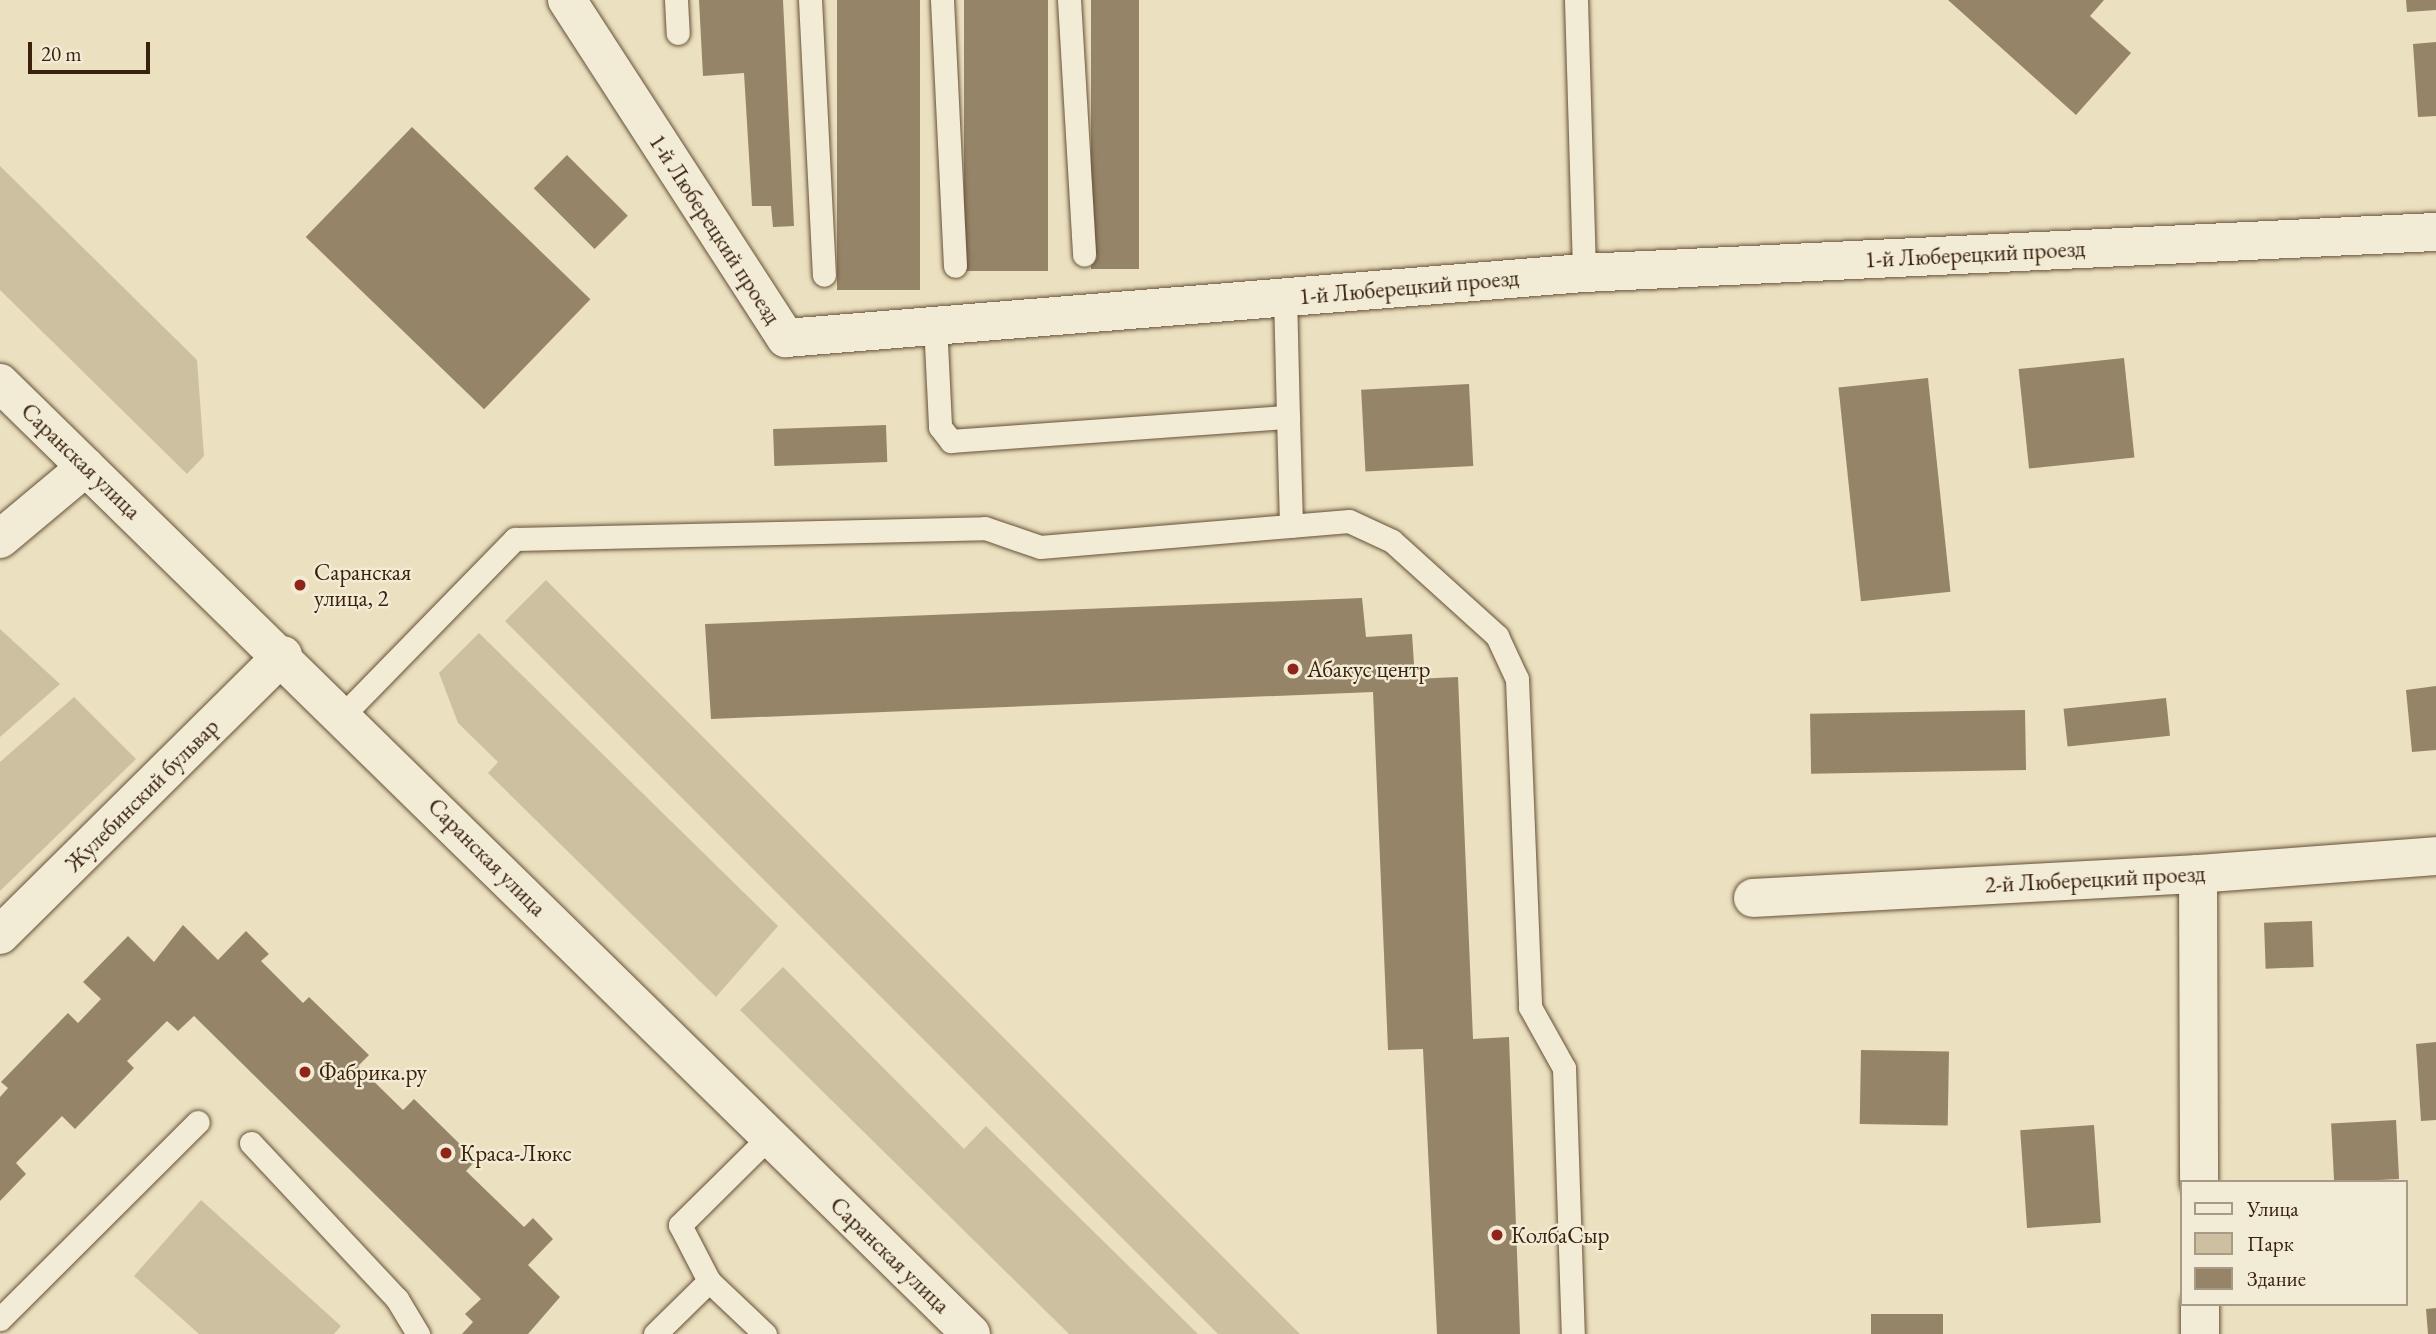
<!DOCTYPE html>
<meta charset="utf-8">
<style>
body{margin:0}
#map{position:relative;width:2436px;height:1334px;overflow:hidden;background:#ebe0bf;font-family:"EB Garamond",serif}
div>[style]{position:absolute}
.green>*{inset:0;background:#cdc0a0;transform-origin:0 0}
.building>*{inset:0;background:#968469;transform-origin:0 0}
.roads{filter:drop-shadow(0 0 2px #665138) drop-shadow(0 0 2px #665138)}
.service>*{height:23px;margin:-11.5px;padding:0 11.5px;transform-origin:11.5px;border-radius:11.5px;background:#f2ebd5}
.minor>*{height:38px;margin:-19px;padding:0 19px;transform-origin:19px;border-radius:19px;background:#f2ebd5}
.secondary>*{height:38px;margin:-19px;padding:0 19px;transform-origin:19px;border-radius:19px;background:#f2ebd5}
.dots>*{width:19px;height:19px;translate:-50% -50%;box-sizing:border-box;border:4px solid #f2ebd5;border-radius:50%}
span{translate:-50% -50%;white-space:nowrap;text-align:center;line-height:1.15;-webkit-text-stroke:5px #f2ebd5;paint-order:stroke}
.street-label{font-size:23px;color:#39210b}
.poi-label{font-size:23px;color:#39210b}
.left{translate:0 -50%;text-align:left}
.legend{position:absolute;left:2180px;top:1180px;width:228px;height:126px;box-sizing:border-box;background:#f2ebd5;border:2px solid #a89a84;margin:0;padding:9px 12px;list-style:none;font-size:21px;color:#39210b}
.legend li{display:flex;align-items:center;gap:14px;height:35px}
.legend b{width:35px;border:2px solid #a89a84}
.scale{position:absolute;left:28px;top:42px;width:122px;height:32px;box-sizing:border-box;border:4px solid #39210b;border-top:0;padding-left:9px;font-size:21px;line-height:24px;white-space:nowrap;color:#39210b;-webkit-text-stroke:5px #f2ebd5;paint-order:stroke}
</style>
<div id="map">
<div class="green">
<div style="clip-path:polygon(0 166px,197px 360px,204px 456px,187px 474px,0 290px)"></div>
<div style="left:546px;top:580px;width:1072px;height:58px;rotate:45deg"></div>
<div style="clip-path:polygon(0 629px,60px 684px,0 737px)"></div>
<div style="clip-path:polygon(479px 633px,778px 926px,716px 997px,488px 773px,498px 762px,458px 723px,439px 673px)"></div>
<div style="clip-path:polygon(74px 697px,136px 759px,0 891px,0 762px)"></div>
<div style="clip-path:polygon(783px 967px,964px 1149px,986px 1126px,1198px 1334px,1069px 1334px,740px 1010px)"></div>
<div style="clip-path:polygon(201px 1200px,341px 1326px,334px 1334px,199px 1334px,134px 1276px)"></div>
</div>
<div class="building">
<div style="clip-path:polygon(699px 0,783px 0,794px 226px,773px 227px,771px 206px,752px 206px,744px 73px,703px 76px)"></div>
<div style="left:837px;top:0;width:83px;height:290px"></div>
<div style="left:964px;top:0;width:84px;height:271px"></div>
<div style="left:1091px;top:0;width:48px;height:269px"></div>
<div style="clip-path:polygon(1948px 0,2104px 0,2090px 16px,2131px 53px,2076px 115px)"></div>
<div style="clip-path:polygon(2406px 0,2436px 0,2436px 10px,2407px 12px)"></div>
<div style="clip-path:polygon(2436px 42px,2436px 116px,2418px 117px,2413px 44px)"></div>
<div style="left:412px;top:127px;width:248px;height:153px;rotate:44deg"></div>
<div style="left:567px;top:155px;width:86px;height:47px;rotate:45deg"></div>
<div style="left:2124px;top:358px;width:100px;height:106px;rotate:84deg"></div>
<div style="left:1928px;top:378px;width:215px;height:90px;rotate:84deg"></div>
<div style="left:1469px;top:384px;width:82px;height:108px;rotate:87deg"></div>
<div style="left:886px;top:425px;width:37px;height:113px;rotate:88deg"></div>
<div style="clip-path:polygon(1362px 598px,1366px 637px,1412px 634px,1415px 679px,1458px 677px,1473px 1039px,1509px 1037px,1520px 1334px,1437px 1334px,1423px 1049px,1388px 1050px,1373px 692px,711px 719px,705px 624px)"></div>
<div style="clip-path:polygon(2436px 686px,2436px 750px,2412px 752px,2406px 690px)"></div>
<div style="left:2166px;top:698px;width:38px;height:103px;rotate:84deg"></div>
<div style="left:2025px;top:710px;width:60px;height:215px;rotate:89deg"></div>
<div style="left:2312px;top:921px;width:46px;height:48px;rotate:88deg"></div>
<div style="clip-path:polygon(183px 925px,218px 960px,246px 931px,269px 954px,261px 961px,303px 1003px,309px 997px,369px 1055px,358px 1066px,403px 1110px,414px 1099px,476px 1160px,466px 1171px,524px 1227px,533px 1218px,553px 1239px,528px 1265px,560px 1297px,528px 1334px,462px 1334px,473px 1322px,465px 1314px,481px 1299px,194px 1016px,178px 1031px,167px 1021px,127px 1061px,134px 1068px,75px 1129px,62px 1116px,16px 1163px,26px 1174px,0 1201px,0 1097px,8px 1088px,1px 1082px,68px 1013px,78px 1023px,101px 999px,83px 982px,128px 936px,154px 962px)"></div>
<div style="clip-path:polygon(2436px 1042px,2436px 1120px,2421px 1121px,2416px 1044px)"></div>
<div style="left:1861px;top:1050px;width:88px;height:74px;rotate:1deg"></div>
<div style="left:2396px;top:1120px;width:59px;height:65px;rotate:87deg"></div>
<div style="left:2094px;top:1125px;width:98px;height:74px;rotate:86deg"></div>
<div style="clip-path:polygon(2436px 1308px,2436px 1334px,2428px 1334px,2426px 1309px)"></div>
<div style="left:1871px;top:1314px;width:72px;height:20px"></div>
</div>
<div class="roads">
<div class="service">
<div style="left:676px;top:0;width:33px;rotate:87deg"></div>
<div style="left:810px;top:0;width:275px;rotate:87.1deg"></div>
<div style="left:942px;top:0;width:266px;rotate:87.2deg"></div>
<div style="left:1069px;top:0;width:255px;rotate:86.6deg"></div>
<div style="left:1576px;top:0;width:273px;rotate:88.3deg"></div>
<div style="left:935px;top:323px;width:104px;rotate:87.2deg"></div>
<div style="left:940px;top:427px;width:18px;rotate:52deg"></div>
<div style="left:951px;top:441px;width:338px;rotate:-4.1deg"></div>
<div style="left:1288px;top:417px;width:120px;rotate:-91.4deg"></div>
<div style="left:1288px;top:417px;width:109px;rotate:88.4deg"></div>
<div style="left:343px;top:715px;width:246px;rotate:-45.7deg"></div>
<div style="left:515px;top:539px;width:470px;rotate:-1.3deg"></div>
<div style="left:985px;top:528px;width:58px;rotate:19.1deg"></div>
<div style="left:1040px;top:547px;width:310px;rotate:-4.8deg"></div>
<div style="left:1349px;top:521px;width:47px;rotate:24.9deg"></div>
<div style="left:1392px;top:541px;width:142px;rotate:42.1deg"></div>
<div style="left:1497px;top:636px;width:47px;rotate:65.1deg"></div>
<div style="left:1517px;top:679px;width:328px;rotate:87.7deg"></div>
<div style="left:1530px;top:1007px;width:70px;rotate:60.9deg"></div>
<div style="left:1564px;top:1068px;width:266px;rotate:88.1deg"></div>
<div style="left:251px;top:1143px;width:214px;rotate:46.9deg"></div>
<div style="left:397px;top:1299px;width:41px;rotate:59deg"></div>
<div style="left:0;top:1319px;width:279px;rotate:-44.9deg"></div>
<div style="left:655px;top:1334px;width:76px;rotate:-44.5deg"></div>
<div style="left:765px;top:1334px;width:77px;rotate:-136.6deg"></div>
<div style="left:709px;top:1281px;width:63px;rotate:-117.4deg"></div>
<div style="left:680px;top:1225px;width:125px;rotate:-44.7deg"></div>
</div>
<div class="minor">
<div style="left:567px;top:0;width:403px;rotate:57.1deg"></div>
<div style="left:786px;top:338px;width:801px;rotate:-4.66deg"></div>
<div style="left:1584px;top:273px;width:853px;rotate:-2.76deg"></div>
<div style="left:0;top:539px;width:112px;rotate:-39.9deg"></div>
<div style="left:2198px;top:874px;width:308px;rotate:89.8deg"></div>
<div style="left:1753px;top:898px;width:446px;rotate:-3.1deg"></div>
<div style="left:2198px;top:874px;width:239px;rotate:-4.3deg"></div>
<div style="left:0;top:935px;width:398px;rotate:-44.7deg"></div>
<div style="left:2200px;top:1304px;width:30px;rotate:90deg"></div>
</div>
<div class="secondary">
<div style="left:0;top:383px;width:1359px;rotate:44.4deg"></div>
</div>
</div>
<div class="dots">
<div style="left:300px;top:585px;background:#8f2418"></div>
<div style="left:1293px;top:669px;background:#8f2418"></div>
<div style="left:305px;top:1072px;background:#8f2418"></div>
<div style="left:446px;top:1153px;background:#8f2418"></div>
<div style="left:1497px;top:1235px;background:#8f2418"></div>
</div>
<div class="street-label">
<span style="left:715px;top:229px;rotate:57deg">1-й Люберецкий проезд</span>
<span style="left:1975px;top:254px;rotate:-3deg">1-й Люберецкий проезд</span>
<span style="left:1409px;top:287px;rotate:-5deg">1-й Люберецкий проезд</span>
<span style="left:81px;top:461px;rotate:44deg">Саранская улица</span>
<span style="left:142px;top:795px;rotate:-45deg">Жулебинский бульвар</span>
<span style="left:487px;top:857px;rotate:45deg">Саранская улица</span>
<span style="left:2095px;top:879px;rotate:-3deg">2-й Люберецкий проезд</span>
<span style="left:890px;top:1255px;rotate:44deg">Саранская улица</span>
</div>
<div class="poi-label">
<span class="left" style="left:314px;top:585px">Саранская<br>улица, 2</span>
<span class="left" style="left:1307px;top:669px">Абакус центр</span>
<span class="left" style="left:319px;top:1072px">Фабрика.ру</span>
<span class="left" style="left:460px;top:1153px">Краса-Люкс</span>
<span class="left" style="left:1511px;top:1235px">КолбаСыр</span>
</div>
<ul class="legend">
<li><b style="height:9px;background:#f2ebd5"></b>Улица</li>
<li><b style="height:19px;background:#cdc0a0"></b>Парк</li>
<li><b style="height:19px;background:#968469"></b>Здание</li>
</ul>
<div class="scale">20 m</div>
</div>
